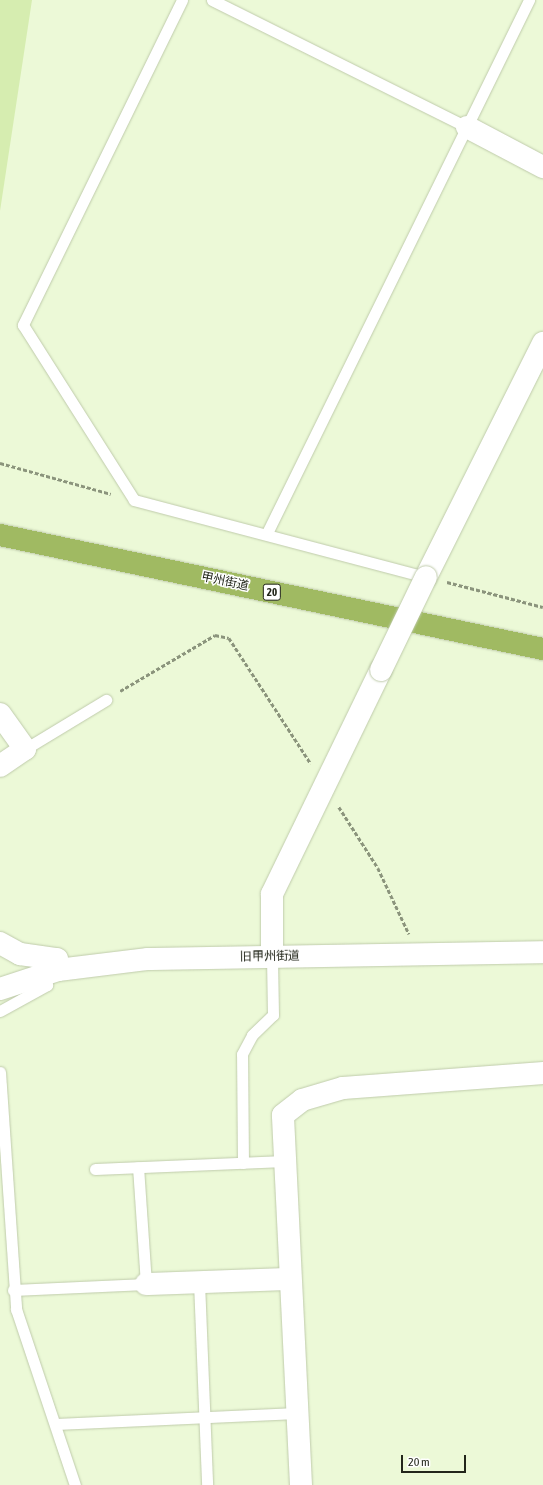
<!DOCTYPE html>
<meta charset="utf-8">
<style>
body{margin:0}
#map{position:relative;width:543px;height:1485px;overflow:hidden;background:#ecf9d7;font-family:"Asap Condensed","Noto Sans JP",sans-serif}
div>[style]{position:absolute}
.green>*{inset:0;background:#d6edb0}
.path>*{height:2.5px;margin-top:-1.25px;transform-origin:0;background:repeating-linear-gradient(90deg,#8b947c 0 4px,transparent 0 6px)}
.roads{filter:drop-shadow(0 0 1px #bfcbab) drop-shadow(0 0 1px #bfcbab)}
.service>*{height:11px;margin:-5.5px;padding:0 5.5px;transform-origin:5.5px;border-radius:5.5px;background:#fff}
.minor>*{height:22px;margin:-11px;padding:0 11px;transform-origin:11px;border-radius:11px;background:#fff}
.trunk>*{height:22px;margin:-11px;padding:0 11px;transform-origin:11px;border-radius:11px;background:#a0ba62}
.bridges{filter:drop-shadow(0 0 1px #bfcbab) drop-shadow(0 0 1px #bfcbab)}
.minor-bridge>*{height:22px;margin:-11px;padding:0 11px;transform-origin:11px;border-radius:11px;background:#fff}
span{translate:-50% -50%;white-space:nowrap;text-align:center;line-height:1.15;-webkit-text-stroke:3px #fff;paint-order:stroke}
.shield-label span{padding:1px 3px;background:#fff;border:1px solid;border-radius:3px;-webkit-text-stroke-width:0}
.shield-label{font-size:11px;color:#22261a;font-weight:700}
.street-label{font-size:12px;color:#22261a}
.scale{position:absolute;left:401px;top:1455px;width:65px;height:18px;box-sizing:border-box;border:2px solid #22261a;border-top:0;padding-left:5px;font-size:12px;line-height:14px;white-space:nowrap;color:#22261a;-webkit-text-stroke:3px #fff;paint-order:stroke}
</style>
<div id="map">
<div class="green">
<div style="clip-path:polygon(0 0,32px 0,0 211px)"></div>
</div>
<div class="path">
<div style="left:0;top:463px;width:115px;rotate:15.6deg"></div>
<div style="left:447px;top:582px;width:99px;rotate:14.6deg"></div>
<div style="left:120px;top:691px;width:110px;rotate:-30.5deg"></div>
<div style="left:215px;top:635px;width:14px;rotate:12deg"></div>
<div style="left:229px;top:638px;width:150px;rotate:56.9deg"></div>
<div style="left:339px;top:807px;width:72px;rotate:57.4deg"></div>
<div style="left:378px;top:868px;width:73px;rotate:64.8deg"></div>
</div>
<div class="roads">
<div class="service">
<div style="left:182px;top:0;width:362px;rotate:116.1deg"></div>
<div style="left:23px;top:325px;width:207px;rotate:57.6deg"></div>
<div style="left:134px;top:500px;width:302px;rotate:14.8deg"></div>
<div style="left:212px;top:0;width:285px;rotate:26.5deg"></div>
<div style="left:267px;top:533px;width:594px;rotate:-63.82deg"></div>
<div style="left:25px;top:749px;width:95px;rotate:-31.2deg"></div>
<div style="left:0;top:1011px;width:54px;rotate:-29deg"></div>
<div style="left:47px;top:985px;width:15px;rotate:-176deg"></div>
<div style="left:0;top:1072px;width:238px;rotate:86.1deg"></div>
<div style="left:16px;top:1309px;width:186px;rotate:71.5deg"></div>
<div style="left:243px;top:1163px;width:109px;rotate:-90.5deg"></div>
<div style="left:242px;top:1054px;width:21px;rotate:-62deg"></div>
<div style="left:252px;top:1035px;width:29px;rotate:-44deg"></div>
<div style="left:273px;top:1015px;width:59px;rotate:-91deg"></div>
<div style="left:95px;top:1169px;width:190px;rotate:-2.4deg"></div>
<div style="left:199px;top:1282px;width:203px;rotate:87.7deg"></div>
<div style="left:13px;top:1290px;width:133px;rotate:-2.6deg"></div>
<div style="left:146px;top:1284px;width:117px;rotate:-93.9deg"></div>
<div style="left:56px;top:1424px;width:241px;rotate:-2.6deg"></div>
</div>
<div class="minor">
<div style="left:467px;top:127px;width:86px;rotate:27.8deg"></div>
<div style="left:426px;top:577px;width:262px;rotate:-63.4deg"></div>
<div style="left:0;top:714px;width:43px;rotate:54.5deg"></div>
<div style="left:25px;top:749px;width:30px;rotate:146deg"></div>
<div style="left:0;top:943px;width:23px;rotate:29deg"></div>
<div style="left:20px;top:954px;width:37px;rotate:8deg"></div>
<div style="left:57px;top:959px;width:11px;rotate:85deg"></div>
<div style="left:272px;top:956px;width:62px;rotate:-90deg"></div>
<div style="left:272px;top:894px;width:249px;rotate:-64.1deg"></div>
<div style="left:0;top:989px;width:61px;rotate:-18.1deg"></div>
<div style="left:58px;top:970px;width:91px;rotate:-7deg"></div>
<div style="left:148px;top:959px;width:395px;rotate:-1deg"></div>
<div style="left:146px;top:1284px;width:144px;rotate:-2deg"></div>
<div style="left:301px;top:1485px;width:370px;rotate:-92.8deg"></div>
<div style="left:283px;top:1115px;width:24px;rotate:-38deg"></div>
<div style="left:302px;top:1100px;width:43px;rotate:-16.3deg"></div>
<div style="left:343px;top:1088px;width:201px;rotate:-4.3deg"></div>
</div>
<div class="trunk">
<div style="left:0;top:535px;width:555px;rotate:11.86deg"></div>
</div>
</div>
<div class="bridges">
<div class="minor-bridge">
<div style="left:381px;top:670px;width:103px;rotate:-64.2deg"></div>
</div>
</div>
<div class="shield-label">
<span style="left:272px;top:592px">20</span>
</div>
<div class="street-label">
<span style="left:225px;top:582px;rotate:12deg">甲州街道</span>
<span style="left:270px;top:957px;rotate:-1deg">旧甲州街道</span>
</div>
<div class="scale">20 m</div>
</div>
